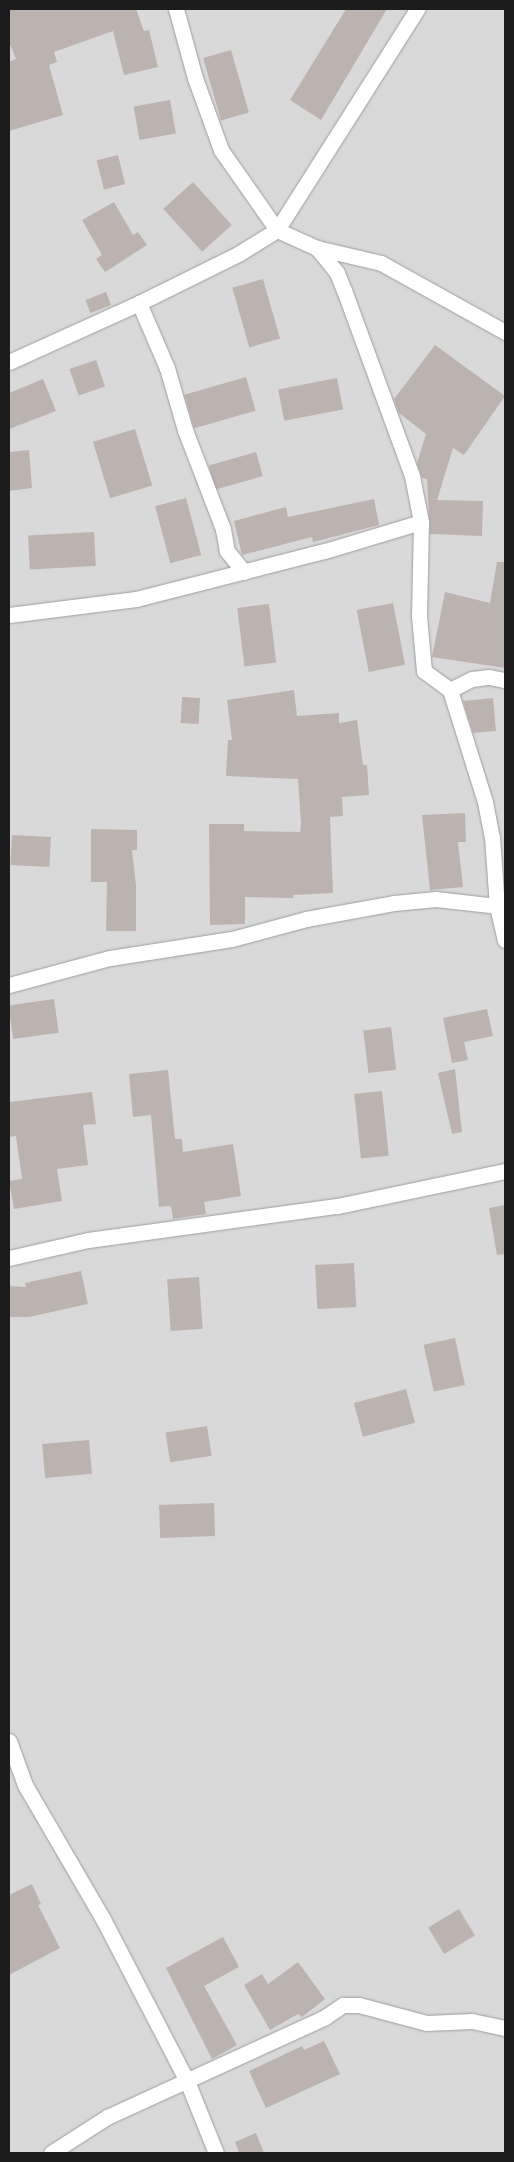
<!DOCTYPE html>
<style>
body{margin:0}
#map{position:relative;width:514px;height:2162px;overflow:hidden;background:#ece8e3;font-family:Cabin,sans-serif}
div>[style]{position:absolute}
.residential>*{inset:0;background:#dad9d9;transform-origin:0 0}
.building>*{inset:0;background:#bcb3b0;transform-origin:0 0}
.roads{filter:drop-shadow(0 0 1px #9d9d9d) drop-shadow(0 0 1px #9d9d9d)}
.street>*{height:15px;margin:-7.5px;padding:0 7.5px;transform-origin:7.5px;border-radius:7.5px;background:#fff}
span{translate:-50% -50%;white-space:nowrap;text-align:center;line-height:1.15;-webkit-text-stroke:5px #fff;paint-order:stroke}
.frame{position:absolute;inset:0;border:10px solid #1c1c1c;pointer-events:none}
</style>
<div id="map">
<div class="residential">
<div style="left:9px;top:9px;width:496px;height:2144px"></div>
</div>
<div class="building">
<div style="clip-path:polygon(9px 9px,136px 9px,144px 31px,149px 30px,158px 67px,124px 75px,113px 31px,54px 52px,57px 62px,49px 65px,63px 115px,9px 131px,9px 62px,16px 59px,9px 42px)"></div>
<div style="clip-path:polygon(346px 9px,387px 9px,321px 120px,290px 100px)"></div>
<div style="left:231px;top:50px;width:65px;height:29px;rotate:74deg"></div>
<div style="left:170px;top:100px;width:34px;height:37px;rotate:80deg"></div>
<div style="left:118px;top:155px;width:30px;height:22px;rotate:76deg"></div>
<div style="left:193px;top:182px;width:58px;height:40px;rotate:48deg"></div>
<div style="clip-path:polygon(114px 202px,133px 235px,138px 232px,147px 245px,105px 272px,96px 259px,102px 255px,82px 220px)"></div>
<div style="left:263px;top:279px;width:62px;height:32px;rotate:74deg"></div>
<div style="left:106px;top:292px;width:14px;height:22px;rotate:69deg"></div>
<div style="clip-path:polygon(435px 345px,505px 396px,464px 455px,453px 448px,437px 500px,483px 501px,482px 536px,430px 534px,427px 479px,422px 478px,417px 463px,426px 434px,399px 413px,394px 399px)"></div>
<div style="left:96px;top:360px;width:28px;height:28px;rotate:71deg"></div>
<div style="left:246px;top:377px;width:35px;height:64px;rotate:74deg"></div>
<div style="left:337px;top:378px;width:32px;height:60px;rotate:79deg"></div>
<div style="clip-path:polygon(43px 379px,56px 411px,9px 429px,9px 393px)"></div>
<div style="left:135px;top:429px;width:59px;height:44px;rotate:73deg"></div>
<div style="clip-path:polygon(29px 450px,32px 488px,9px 491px,9px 452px)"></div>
<div style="left:256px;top:452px;width:25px;height:49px;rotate:74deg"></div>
<div style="left:186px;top:498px;width:59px;height:32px;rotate:75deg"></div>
<div style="clip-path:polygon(374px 499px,379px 525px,313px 542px,312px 537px,242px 555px,234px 521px,286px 507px,288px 517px)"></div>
<div style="left:94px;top:532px;width:34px;height:66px;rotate:87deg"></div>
<div style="clip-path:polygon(497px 562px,505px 562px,505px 668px,432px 657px,445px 592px,490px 603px)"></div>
<div style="left:393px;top:603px;width:63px;height:37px;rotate:79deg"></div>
<div style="left:269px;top:604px;width:59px;height:32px;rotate:83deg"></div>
<div style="clip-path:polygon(294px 690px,297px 716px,339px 713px,339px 723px,357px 720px,363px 765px,367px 765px,369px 795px,342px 797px,343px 816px,330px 817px,333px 893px,293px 895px,293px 898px,245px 897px,245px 924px,210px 925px,209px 824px,244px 824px,244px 831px,300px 832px,301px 823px,298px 779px,226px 776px,228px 740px,232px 740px,227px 700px)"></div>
<div style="left:182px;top:697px;width:18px;height:26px;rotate:3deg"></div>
<div style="clip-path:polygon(493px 698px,496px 731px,473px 733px,463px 701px)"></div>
<div style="clip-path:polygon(465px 813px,466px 842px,458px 842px,463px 887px,430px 890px,422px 815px)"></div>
<div style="clip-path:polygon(91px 829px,137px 830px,137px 850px,132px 850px,136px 885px,136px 931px,106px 931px,107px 882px,91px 882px)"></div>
<div style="left:12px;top:835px;width:39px;height:30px;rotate:3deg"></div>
<div style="left:54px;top:999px;width:34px;height:46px;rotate:82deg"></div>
<div style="clip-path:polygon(487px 1009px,493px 1036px,464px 1042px,468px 1060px,452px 1063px,443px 1018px)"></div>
<div style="left:391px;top:1027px;width:43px;height:28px;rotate:83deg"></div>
<div style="clip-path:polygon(455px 1069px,462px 1132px,452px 1134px,438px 1073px)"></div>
<div style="clip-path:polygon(168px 1070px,175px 1139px,182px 1139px,183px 1152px,233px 1144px,241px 1196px,204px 1202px,206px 1214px,173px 1219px,171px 1206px,159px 1207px,151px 1115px,133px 1117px,129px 1074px)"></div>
<div style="left:382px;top:1091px;width:65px;height:28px;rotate:84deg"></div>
<div style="clip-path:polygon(92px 1092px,96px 1124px,83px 1125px,88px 1165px,57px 1169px,62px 1201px,14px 1209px,9px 1181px,22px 1179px,16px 1136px,9px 1137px,9px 1102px)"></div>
<div style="clip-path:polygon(505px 1205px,505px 1254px,497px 1255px,489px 1208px)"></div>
<div style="left:354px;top:1263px;width:44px;height:39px;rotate:87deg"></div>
<div style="clip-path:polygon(81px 1271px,88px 1304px,29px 1317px,9px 1317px,9px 1286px,26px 1287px,25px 1283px)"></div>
<div style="left:199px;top:1277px;width:52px;height:32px;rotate:86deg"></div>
<div style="left:455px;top:1338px;width:48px;height:32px;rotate:78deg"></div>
<div style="left:406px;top:1389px;width:35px;height:54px;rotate:75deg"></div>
<div style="left:207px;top:1426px;width:30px;height:42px;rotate:81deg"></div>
<div style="left:89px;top:1440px;width:34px;height:47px;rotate:85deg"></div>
<div style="left:214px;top:1503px;width:33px;height:55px;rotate:88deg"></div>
<div style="clip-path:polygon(32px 1884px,41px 1904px,38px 1905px,60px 1948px,9px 1975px,9px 1895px)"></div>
<div style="left:459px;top:1909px;width:31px;height:36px;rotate:59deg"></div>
<div style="clip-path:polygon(223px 1937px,239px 1967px,204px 1986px,237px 2045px,212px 2059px,166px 1968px)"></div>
<div style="clip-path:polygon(298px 1962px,325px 1999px,302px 2017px,298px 2014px,270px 2030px,244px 1985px,262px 1974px,268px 1984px)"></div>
<div style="clip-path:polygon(324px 2041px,340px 2074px,266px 2108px,249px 2071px,302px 2046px,304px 2050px)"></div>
<div style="clip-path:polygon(256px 2133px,264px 2153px,239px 2153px,235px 2142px)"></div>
</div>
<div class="roads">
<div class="street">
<div style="left:176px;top:9px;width:72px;rotate:74.6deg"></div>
<div style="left:195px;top:78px;width:77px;rotate:70.1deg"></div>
<div style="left:221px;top:150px;width:98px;rotate:55deg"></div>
<div style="left:277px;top:230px;width:44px;rotate:24.2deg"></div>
<div style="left:317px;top:248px;width:66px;rotate:13.2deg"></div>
<div style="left:381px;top:263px;width:142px;rotate:29.1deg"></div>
<div style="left:317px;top:248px;width:32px;rotate:51deg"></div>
<div style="left:337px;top:273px;width:18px;rotate:68deg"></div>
<div style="left:344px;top:290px;width:198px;rotate:69.9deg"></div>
<div style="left:412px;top:476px;width:47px;rotate:78.9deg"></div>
<div style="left:421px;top:522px;width:94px;rotate:91.2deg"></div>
<div style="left:419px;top:616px;width:55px;rotate:84.8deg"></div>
<div style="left:424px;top:671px;width:32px;rotate:36deg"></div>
<div style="left:450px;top:690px;width:117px;rotate:72.6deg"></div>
<div style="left:485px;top:802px;width:36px;rotate:79deg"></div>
<div style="left:492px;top:837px;width:69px;rotate:85.9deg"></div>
<div style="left:497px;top:906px;width:35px;rotate:77deg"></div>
<div style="left:139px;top:303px;width:71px;rotate:66.7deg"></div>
<div style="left:167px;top:368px;width:65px;rotate:73.8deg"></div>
<div style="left:185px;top:430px;width:106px;rotate:69deg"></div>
<div style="left:223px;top:529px;width:22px;rotate:80deg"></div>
<div style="left:227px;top:551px;width:27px;rotate:51deg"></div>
<div style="left:9px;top:362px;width:143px;rotate:-24.4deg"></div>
<div style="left:139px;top:303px;width:110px;rotate:-26.3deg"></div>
<div style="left:238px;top:254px;width:46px;rotate:-31.6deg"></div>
<div style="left:277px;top:230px;width:262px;rotate:-57.6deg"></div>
<div style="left:9px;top:615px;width:128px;rotate:-7.2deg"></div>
<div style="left:136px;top:599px;width:195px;rotate:-14.3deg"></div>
<div style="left:325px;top:551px;width:100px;rotate:-16.8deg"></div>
<div style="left:450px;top:690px;width:25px;rotate:-27deg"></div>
<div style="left:472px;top:679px;width:17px;rotate:-7deg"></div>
<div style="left:489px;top:677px;width:16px;rotate:11deg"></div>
<div style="left:9px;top:985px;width:105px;rotate:-15deg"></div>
<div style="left:110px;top:958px;width:123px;rotate:-8.9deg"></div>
<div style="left:232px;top:939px;width:77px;rotate:-15.1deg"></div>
<div style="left:306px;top:919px;width:89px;rotate:-10.3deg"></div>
<div style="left:394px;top:903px;width:42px;rotate:-5.4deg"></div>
<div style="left:436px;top:899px;width:61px;rotate:6.5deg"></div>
<div style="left:9px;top:1258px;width:81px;rotate:-12.8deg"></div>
<div style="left:88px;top:1240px;width:251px;rotate:-7.8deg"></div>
<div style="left:337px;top:1206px;width:172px;rotate:-11.8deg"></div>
<div style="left:9px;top:1741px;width:47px;rotate:70deg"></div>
<div style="left:25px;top:1785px;width:155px;rotate:59.8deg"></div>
<div style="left:103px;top:1919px;width:182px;rotate:62.6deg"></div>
<div style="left:187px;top:2081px;width:78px;rotate:68.1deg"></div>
<div style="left:51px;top:2153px;width:67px;rotate:-32.7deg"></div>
<div style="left:107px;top:2117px;width:240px;rotate:-24.6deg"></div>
<div style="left:325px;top:2017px;width:22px;rotate:-34deg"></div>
<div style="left:343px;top:2005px;width:16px"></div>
<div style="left:359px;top:2005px;width:69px;rotate:15deg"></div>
<div style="left:426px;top:2023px;width:46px;rotate:-2.5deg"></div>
<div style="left:472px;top:2021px;width:34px;rotate:12deg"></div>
</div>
</div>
<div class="frame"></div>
</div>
